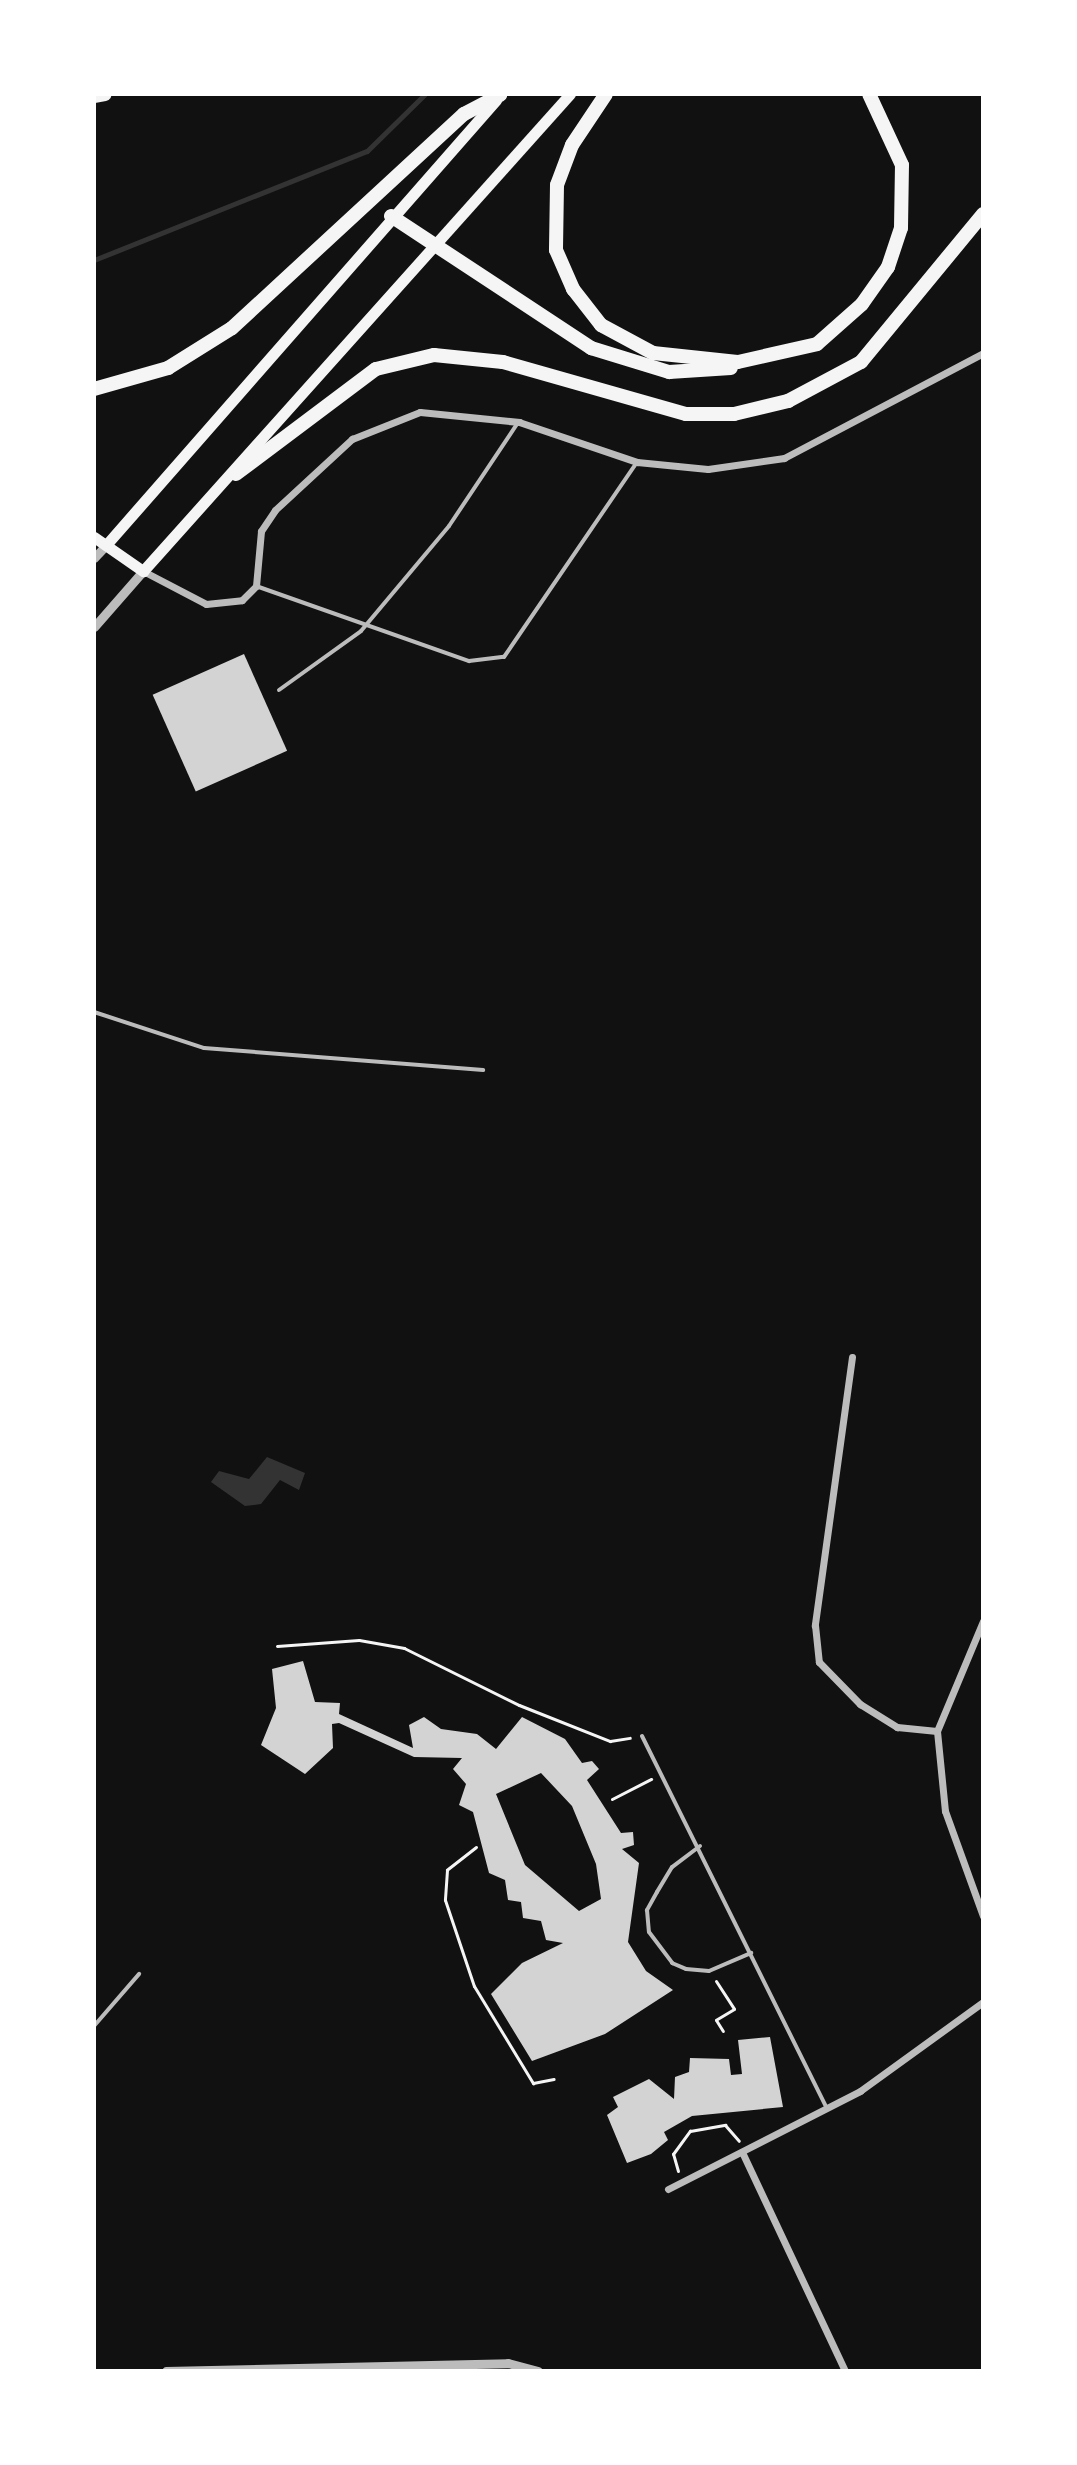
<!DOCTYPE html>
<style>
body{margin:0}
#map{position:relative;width:1077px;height:2465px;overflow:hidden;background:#111;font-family:"IBM Plex Sans",sans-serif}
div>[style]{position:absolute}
.water>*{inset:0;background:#333}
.stream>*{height:5px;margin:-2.5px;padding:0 2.5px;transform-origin:2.5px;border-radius:2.5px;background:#333}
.building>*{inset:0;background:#d3d3d3;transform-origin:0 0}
.path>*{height:3px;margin:-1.5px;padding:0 1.5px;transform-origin:1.5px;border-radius:1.5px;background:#f5f5f5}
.service>*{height:4px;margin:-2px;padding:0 2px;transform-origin:2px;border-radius:2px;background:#bcbcbc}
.minor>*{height:7px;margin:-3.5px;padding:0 3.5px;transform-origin:3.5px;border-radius:3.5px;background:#bcbcbc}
.tertiary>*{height:9px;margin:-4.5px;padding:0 4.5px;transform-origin:4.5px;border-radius:4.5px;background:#bcbcbc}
.secondary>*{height:11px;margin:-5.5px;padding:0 5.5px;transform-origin:5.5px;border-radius:5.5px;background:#f5f5f5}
.motorway>*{height:14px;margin:-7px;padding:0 7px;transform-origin:7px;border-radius:7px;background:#f5f5f5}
span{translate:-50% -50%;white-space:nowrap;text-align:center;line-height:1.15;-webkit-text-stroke:8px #fff;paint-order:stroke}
.frame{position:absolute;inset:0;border:96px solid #fff;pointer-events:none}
</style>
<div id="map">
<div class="water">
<div style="clip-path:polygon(267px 1457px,305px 1473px,299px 1490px,280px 1480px,261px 1504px,245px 1506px,211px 1482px,219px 1471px,249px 1479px)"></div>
</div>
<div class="stream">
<div style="left:94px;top:260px;width:294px;rotate:-21.8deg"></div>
<div style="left:367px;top:151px;width:81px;rotate:-44.5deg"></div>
</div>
<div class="building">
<div style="left:244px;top:654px;width:106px;height:100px;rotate:66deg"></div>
<div style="clip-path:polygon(evenodd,303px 1661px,315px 1702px,340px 1703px,339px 1714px,413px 1748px,409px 1725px,424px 1717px,441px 1729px,477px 1734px,496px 1749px,522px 1717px,565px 1739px,582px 1763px,592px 1761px,599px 1769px,587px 1780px,621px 1833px,633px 1832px,634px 1845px,622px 1849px,639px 1863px,628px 1942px,646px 1971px,673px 1990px,605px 2034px,532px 2061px,491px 1994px,522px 1963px,563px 1943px,546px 1940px,541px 1921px,523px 1918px,521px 1902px,508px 1900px,505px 1880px,489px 1873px,473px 1812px,459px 1805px,466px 1784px,453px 1769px,462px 1758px,414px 1757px,339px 1723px,332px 1724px,333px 1748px,305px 1774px,261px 1745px,276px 1708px,272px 1669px,303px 1661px,541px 1773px,572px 1806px,596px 1864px,601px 1899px,579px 1911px,525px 1865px,496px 1794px,541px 1773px)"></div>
<div style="clip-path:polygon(770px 2037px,783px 2107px,692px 2116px,664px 2132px,668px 2140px,651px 2154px,627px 2163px,607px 2115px,618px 2107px,613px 2097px,649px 2079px,674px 2099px,675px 2077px,689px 2072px,690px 2058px,729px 2059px,731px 2075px,742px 2074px,738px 2040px)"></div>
</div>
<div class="path">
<div style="left:277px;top:1646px;width:82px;rotate:-4.2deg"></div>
<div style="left:359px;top:1640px;width:46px;rotate:10.1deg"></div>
<div style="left:404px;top:1648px;width:128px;rotate:26.4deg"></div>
<div style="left:519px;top:1705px;width:98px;rotate:21.6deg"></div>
<div style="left:610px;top:1741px;width:20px;rotate:-9deg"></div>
<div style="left:612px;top:1799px;width:44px;rotate:-27.1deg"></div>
<div style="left:476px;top:1847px;width:37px;rotate:142deg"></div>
<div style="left:447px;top:1870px;width:30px;rotate:94deg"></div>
<div style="left:445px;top:1900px;width:91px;rotate:71.4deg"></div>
<div style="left:474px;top:1986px;width:114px;rotate:58.7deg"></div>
<div style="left:533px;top:2083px;width:21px;rotate:-11deg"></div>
<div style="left:716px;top:1981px;width:33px;rotate:57deg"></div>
<div style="left:734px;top:2009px;width:21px;rotate:149deg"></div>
<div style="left:716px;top:2020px;width:13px;rotate:58deg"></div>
<div style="left:678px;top:2171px;width:18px;rotate:-106deg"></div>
<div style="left:673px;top:2154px;width:29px;rotate:-54deg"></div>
<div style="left:690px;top:2131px;width:36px;rotate:-10deg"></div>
<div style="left:725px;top:2125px;width:21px;rotate:49deg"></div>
</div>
<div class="service">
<div style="left:256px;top:586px;width:226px;rotate:19.4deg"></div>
<div style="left:469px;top:661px;width:35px;rotate:-7deg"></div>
<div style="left:504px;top:657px;width:236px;rotate:-55.7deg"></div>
<div style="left:279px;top:690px;width:101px;rotate:-35.7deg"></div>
<div style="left:361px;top:631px;width:137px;rotate:-50deg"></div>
<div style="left:449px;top:526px;width:123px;rotate:-56.3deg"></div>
<div style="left:94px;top:1012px;width:116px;rotate:18.1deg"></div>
<div style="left:204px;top:1048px;width:280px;rotate:4.5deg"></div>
<div style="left:642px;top:1736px;width:415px;rotate:63.6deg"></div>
<div style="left:700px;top:1846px;width:35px;rotate:143deg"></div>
<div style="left:672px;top:1867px;width:29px;rotate:121deg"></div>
<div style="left:657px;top:1892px;width:21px;rotate:119deg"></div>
<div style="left:647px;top:1910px;width:22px;rotate:85deg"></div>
<div style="left:649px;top:1932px;width:39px;rotate:53deg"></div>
<div style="left:672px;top:1963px;width:15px;rotate:23deg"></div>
<div style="left:686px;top:1969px;width:23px;rotate:5deg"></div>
<div style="left:709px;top:1971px;width:46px;rotate:-23.2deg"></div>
<div style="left:94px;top:2026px;width:69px;rotate:-49.1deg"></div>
</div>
<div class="minor">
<div style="left:143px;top:571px;width:71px;rotate:27.6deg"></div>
<div style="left:206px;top:604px;width:36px;rotate:-6deg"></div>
<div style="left:242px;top:600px;width:20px;rotate:-45deg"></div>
<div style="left:256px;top:586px;width:55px;rotate:-84.8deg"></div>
<div style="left:261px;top:531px;width:25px;rotate:-56deg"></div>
<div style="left:275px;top:510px;width:105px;rotate:-42.7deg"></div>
<div style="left:352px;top:439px;width:73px;rotate:-21.7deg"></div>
<div style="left:420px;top:412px;width:100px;rotate:5.8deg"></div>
<div style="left:519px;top:422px;width:125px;rotate:18.7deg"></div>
<div style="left:637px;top:462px;width:71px;rotate:5.6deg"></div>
<div style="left:708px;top:469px;width:77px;rotate:-8.2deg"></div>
<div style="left:784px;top:458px;width:225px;rotate:-27.8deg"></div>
<div style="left:852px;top:1357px;width:271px;rotate:97.9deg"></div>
<div style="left:815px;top:1625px;width:37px;rotate:84deg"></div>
<div style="left:819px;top:1662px;width:59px;rotate:45.7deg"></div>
<div style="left:860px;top:1704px;width:44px;rotate:31.9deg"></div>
<div style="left:897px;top:1727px;width:40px;rotate:5.7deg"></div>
<div style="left:983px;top:1621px;width:119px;rotate:112.7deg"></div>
<div style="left:937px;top:1731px;width:80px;rotate:84.3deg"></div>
<div style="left:945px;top:1811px;width:112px;rotate:70.1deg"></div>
<div style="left:742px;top:2152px;width:242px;rotate:64.8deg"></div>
<div style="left:668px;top:2189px;width:216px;rotate:-27deg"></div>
<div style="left:860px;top:2091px;width:152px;rotate:-35.9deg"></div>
</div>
<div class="tertiary">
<div style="left:94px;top:558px;width:18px;rotate:-47deg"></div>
<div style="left:94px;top:627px;width:74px;rotate:-48.8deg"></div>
<div style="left:166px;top:2371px;width:342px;rotate:-1.3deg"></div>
<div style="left:508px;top:2363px;width:31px;rotate:15deg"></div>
</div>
<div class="secondary">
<div style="left:94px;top:537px;width:60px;rotate:34.8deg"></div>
<div style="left:143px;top:571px;width:640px;rotate:-48.17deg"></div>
<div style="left:106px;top:545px;width:592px;rotate:-48.77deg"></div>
</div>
<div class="motorway">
<div style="left:606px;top:94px;width:61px;rotate:123.7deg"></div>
<div style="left:572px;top:145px;width:43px;rotate:110.6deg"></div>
<div style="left:557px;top:185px;width:65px;rotate:90.9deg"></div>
<div style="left:556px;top:250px;width:43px;rotate:66.4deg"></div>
<div style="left:573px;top:289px;width:46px;rotate:52.1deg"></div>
<div style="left:601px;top:325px;width:59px;rotate:28.3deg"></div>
<div style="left:653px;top:353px;width:85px;rotate:6deg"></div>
<div style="left:738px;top:362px;width:81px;rotate:-12.8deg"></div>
<div style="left:817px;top:344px;width:60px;rotate:-41.6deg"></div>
<div style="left:862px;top:304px;width:45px;rotate:-54.9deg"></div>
<div style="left:888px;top:267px;width:41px;rotate:-71.6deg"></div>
<div style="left:901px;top:228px;width:63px;rotate:-89.1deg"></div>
<div style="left:902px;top:165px;width:78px;rotate:-114.9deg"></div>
<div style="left:94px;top:96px;width:11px;rotate:-10deg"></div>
<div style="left:391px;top:216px;width:240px;rotate:33.4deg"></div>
<div style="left:591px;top:348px;width:82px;rotate:17.1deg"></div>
<div style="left:669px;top:372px;width:62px;rotate:-3.7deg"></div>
<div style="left:94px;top:389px;width:77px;rotate:-15.8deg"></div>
<div style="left:168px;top:368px;width:75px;rotate:-32deg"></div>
<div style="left:232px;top:328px;width:316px;rotate:-42.7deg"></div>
<div style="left:464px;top:114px;width:41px;rotate:-27.8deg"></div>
<div style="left:236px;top:474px;width:175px;rotate:-36.9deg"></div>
<div style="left:376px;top:369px;width:60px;rotate:-13.6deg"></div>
<div style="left:434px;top:355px;width:69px;rotate:5.8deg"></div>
<div style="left:503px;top:362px;width:190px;rotate:15.9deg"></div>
<div style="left:686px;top:414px;width:48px"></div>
<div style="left:734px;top:414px;width:56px;rotate:-13.5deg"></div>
<div style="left:788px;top:401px;width:83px;rotate:-28.1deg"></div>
<div style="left:861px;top:362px;width:192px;rotate:-50.5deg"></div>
</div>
<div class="frame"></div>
</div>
